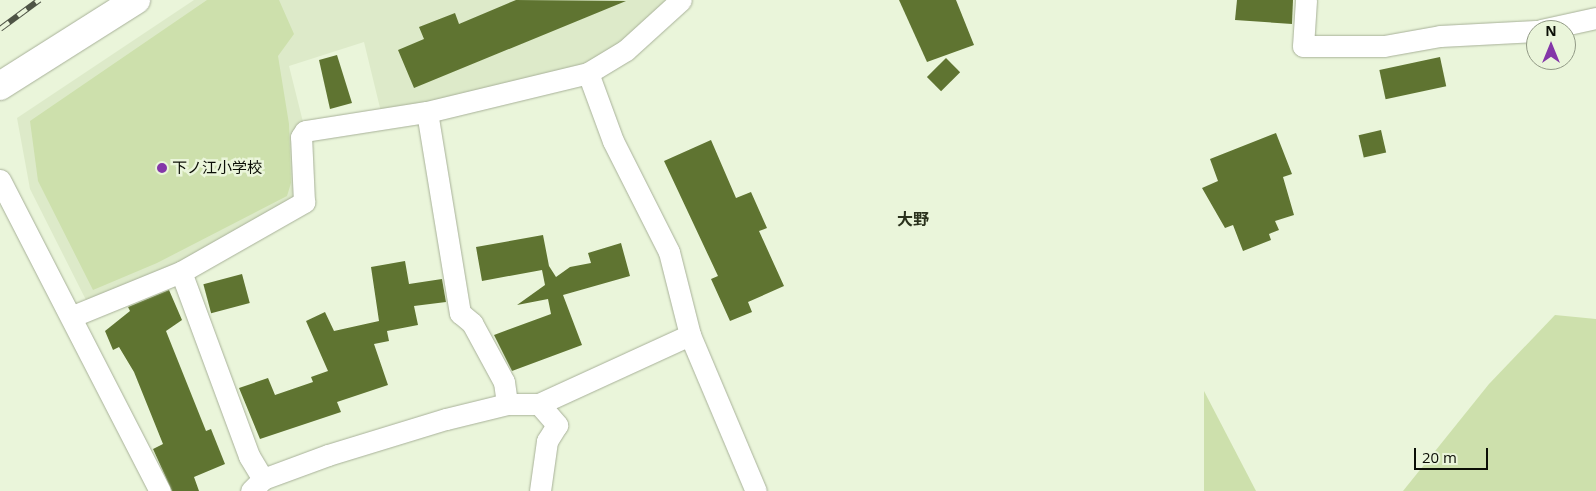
<!DOCTYPE html>
<meta charset="utf-8">
<style>
body{margin:0}
#map{position:relative;width:1596px;height:491px;overflow:hidden;background:#eaf5da;font-family:"Open Sans","Noto Sans JP",sans-serif}
div>[style]{position:absolute}
.built>*{inset:0;background:#ddeac9}
.green>*{inset:0;background:#cde0ac}
.building>*{inset:0;background:#5f7431;transform-origin:0 0}
.roads{filter:drop-shadow(0 0 1px #a8b199) drop-shadow(0 0 1px #a8b199)}
.street>*{height:21px;margin:-10.5px;padding:0 10.5px;transform-origin:10.5px;border-radius:10.5px;background:#fff}
.secondary>*{height:28px;margin:-14px;padding:0 14px;transform-origin:14px;border-radius:14px;background:#fff}
.rail>*{height:5.5px;margin-top:-2.75px;transform-origin:0;background:repeating-linear-gradient(90deg,#eaf5da 0 11px,#4f5446 0 22px);box-sizing:border-box;border-block:1px solid #4f5446}
.dots>*{width:14px;height:14px;translate:-50% -50%;box-sizing:border-box;border:2px solid #eaf5da;border-radius:50%}
span{translate:-50% -50%;white-space:nowrap;text-align:center;line-height:1.15;-webkit-text-stroke:5px #eaf5da;paint-order:stroke}
.poi-label{font-size:15px;color:#0b0e06}
.left{translate:0 -50%;text-align:left}
.neighbourhood-label{font-size:16px;color:#2a311c;font-weight:700}
.north{position:absolute;left:1526px;top:20px;width:50px;height:50px;box-sizing:border-box;background:#eaf5da;border:1px solid #919985;border-radius:50%;rotate:0deg;font-size:14px;font-weight:700;line-height:20px;text-align:center;color:#0b0e06}
.north::after{content:'';display:block;margin:auto;width:18px;height:22px;background:#8437a8;clip-path:polygon(50% 0,100% 100%,50% 72%,0 100%)}
.scale{position:absolute;left:1414px;top:448px;width:74px;height:22px;box-sizing:border-box;border:2px solid #0b0e06;border-top:0;padding-left:6px;font-size:15px;line-height:18px;white-space:nowrap;color:#0b0e06;-webkit-text-stroke:4px #eaf5da;paint-order:stroke}
</style>
<div id="map">
<div class="built">
<div style="clip-path:polygon(194px 0,670px 0,611px 51px,562px 73px,381px 112px,364px 42px,289px 66px,304px 126px,300px 186px,291px 201px,230px 238px,88px 304px,30px 189px,17px 118px)"></div>
</div>
<div class="green">
<div style="clip-path:polygon(207px 0,279px 0,294px 34px,278px 56px,289px 124px,291px 183px,287px 196px,157px 263px,93px 290px,38px 181px,30px 121px)"></div>
<div style="clip-path:polygon(1555px 315px,1596px 319px,1596px 491px,1403px 491px,1489px 384px)"></div>
<div style="clip-path:polygon(1204px 391px,1256px 491px,1204px 491px)"></div>
</div>
<div class="building">
<div style="clip-path:polygon(516px 0,626px 1px,414px 88px,398px 50px,424px 39px,419px 27px,455px 13px,459px 24px)"></div>
<div style="clip-path:polygon(899px 0,956px 0,974px 45px,927px 62px)"></div>
<div style="clip-path:polygon(1237px 0,1293px 0,1292px 24px,1235px 20px)"></div>
<div style="clip-path:polygon(337px 55px,352px 103px,330px 109px,319px 60px)"></div>
<div style="left:1440px;top:57px;width:30px;height:62px;rotate:78deg"></div>
<div style="left:946px;top:58px;width:20px;height:27px;rotate:45deg"></div>
<div style="left:1381px;top:130px;width:23px;height:23px;rotate:77deg"></div>
<div style="clip-path:polygon(1276px 133px,1292px 174px,1283px 177px,1294px 215px,1275px 221px,1279px 230px,1269px 234px,1271px 240px,1243px 251px,1233px 225px,1225px 228px,1202px 188px,1218px 181px,1210px 159px)"></div>
<div style="clip-path:polygon(711px 140px,736px 198px,751px 192px,767px 228px,759px 231px,784px 286px,748px 302px,752px 312px,730px 321px,711px 279px,718px 276px,664px 161px)"></div>
<div style="clip-path:polygon(543px 235px,549px 266px,556px 277px,570px 267px,591px 263px,588px 253px,621px 243px,630px 276px,563px 295px,582px 345px,512px 371px,494px 335px,551px 314px,548px 299px,517px 305px,545px 285px,542px 270px,482px 281px,476px 247px)"></div>
<div style="clip-path:polygon(405px 261px,409px 284px,442px 279px,446px 302px,414px 306px,418px 325px,387px 331px,389px 341px,374px 344px,388px 385px,337px 402px,341px 412px,260px 439px,239px 388px,268px 378px,275px 395px,313px 382px,311px 377px,328px 371px,306px 321px,325px 312px,334px 331px,379px 321px,371px 267px)"></div>
<div style="left:242px;top:274px;width:30px;height:40px;rotate:75deg"></div>
<div style="clip-path:polygon(169px 290px,182px 320px,166px 331px,206px 431px,211px 429px,225px 464px,194px 477px,199px 491px,172px 491px,153px 449px,163px 444px,134px 372px,119px 347px,113px 350px,105px 331px,130px 311px,128px 307px)"></div>
</div>
<div class="roads">
<div class="street">
<div style="left:1306px;top:0;width:46px;rotate:93.7deg"></div>
<div style="left:1303px;top:46px;width:81px"></div>
<div style="left:1384px;top:46px;width:57px;rotate:-10.1deg"></div>
<div style="left:1440px;top:36px;width:96px;rotate:-3deg"></div>
<div style="left:1541px;top:30px;width:56px;rotate:-12.3deg"></div>
<div style="left:588px;top:73px;width:72px;rotate:69.8deg"></div>
<div style="left:613px;top:141px;width:124px;rotate:63.2deg"></div>
<div style="left:669px;top:252px;width:86px;rotate:75.8deg"></div>
<div style="left:690px;top:335px;width:169px;rotate:67.1deg"></div>
<div style="left:427px;top:112px;width:204px;rotate:80.7deg"></div>
<div style="left:460px;top:313px;width:16px;rotate:40deg"></div>
<div style="left:472px;top:323px;width:67px;rotate:61.5deg"></div>
<div style="left:504px;top:382px;width:22px;rotate:82deg"></div>
<div style="left:0;top:180px;width:350px;rotate:62.8deg"></div>
<div style="left:181px;top:272px;width:196px;rotate:69.7deg"></div>
<div style="left:249px;top:456px;width:27px;rotate:59deg"></div>
<div style="left:73px;top:316px;width:117px;rotate:-22.2deg"></div>
<div style="left:181px;top:272px;width:142px;rotate:-29.6deg"></div>
<div style="left:304px;top:202px;width:65px;rotate:-92.6deg"></div>
<div style="left:301px;top:137px;width:7px;rotate:-56deg"></div>
<div style="left:305px;top:131px;width:123px;rotate:-8.9deg"></div>
<div style="left:427px;top:112px;width:166px;rotate:-13.6deg"></div>
<div style="left:588px;top:73px;width:44px;rotate:-31.2deg"></div>
<div style="left:626px;top:50px;width:74px;rotate:-42.3deg"></div>
<div style="left:539px;top:404px;width:28px;rotate:49deg"></div>
<div style="left:557px;top:425px;width:19px;rotate:122deg"></div>
<div style="left:547px;top:441px;width:50px;rotate:98deg"></div>
<div style="left:251px;top:491px;width:17px;rotate:-45deg"></div>
<div style="left:263px;top:479px;width:69px;rotate:-20.3deg"></div>
<div style="left:328px;top:455px;width:123px;rotate:-17deg"></div>
<div style="left:446px;top:419px;width:63px;rotate:-13.8deg"></div>
<div style="left:507px;top:404px;width:32px"></div>
<div style="left:539px;top:404px;width:166px;rotate:-24.6deg"></div>
</div>
<div class="secondary">
<div style="left:0;top:86px;width:161px;rotate:-32.3deg"></div>
</div>
</div>
<div class="rail">
<div style="left:0;top:29px;width:49px;rotate:-36.6deg"></div>
</div>
<div class="dots">
<div style="left:162px;top:168px;background:#8437a8"></div>
</div>
<div class="poi-label">
<span class="left" style="left:172px;top:168px">下ノ江小学校</span>
</div>
<div class="neighbourhood-label">
<span style="left:913px;top:219px">大野</span>
</div>
<div class="north">N</div>
<div class="scale">20 m</div>
</div>
